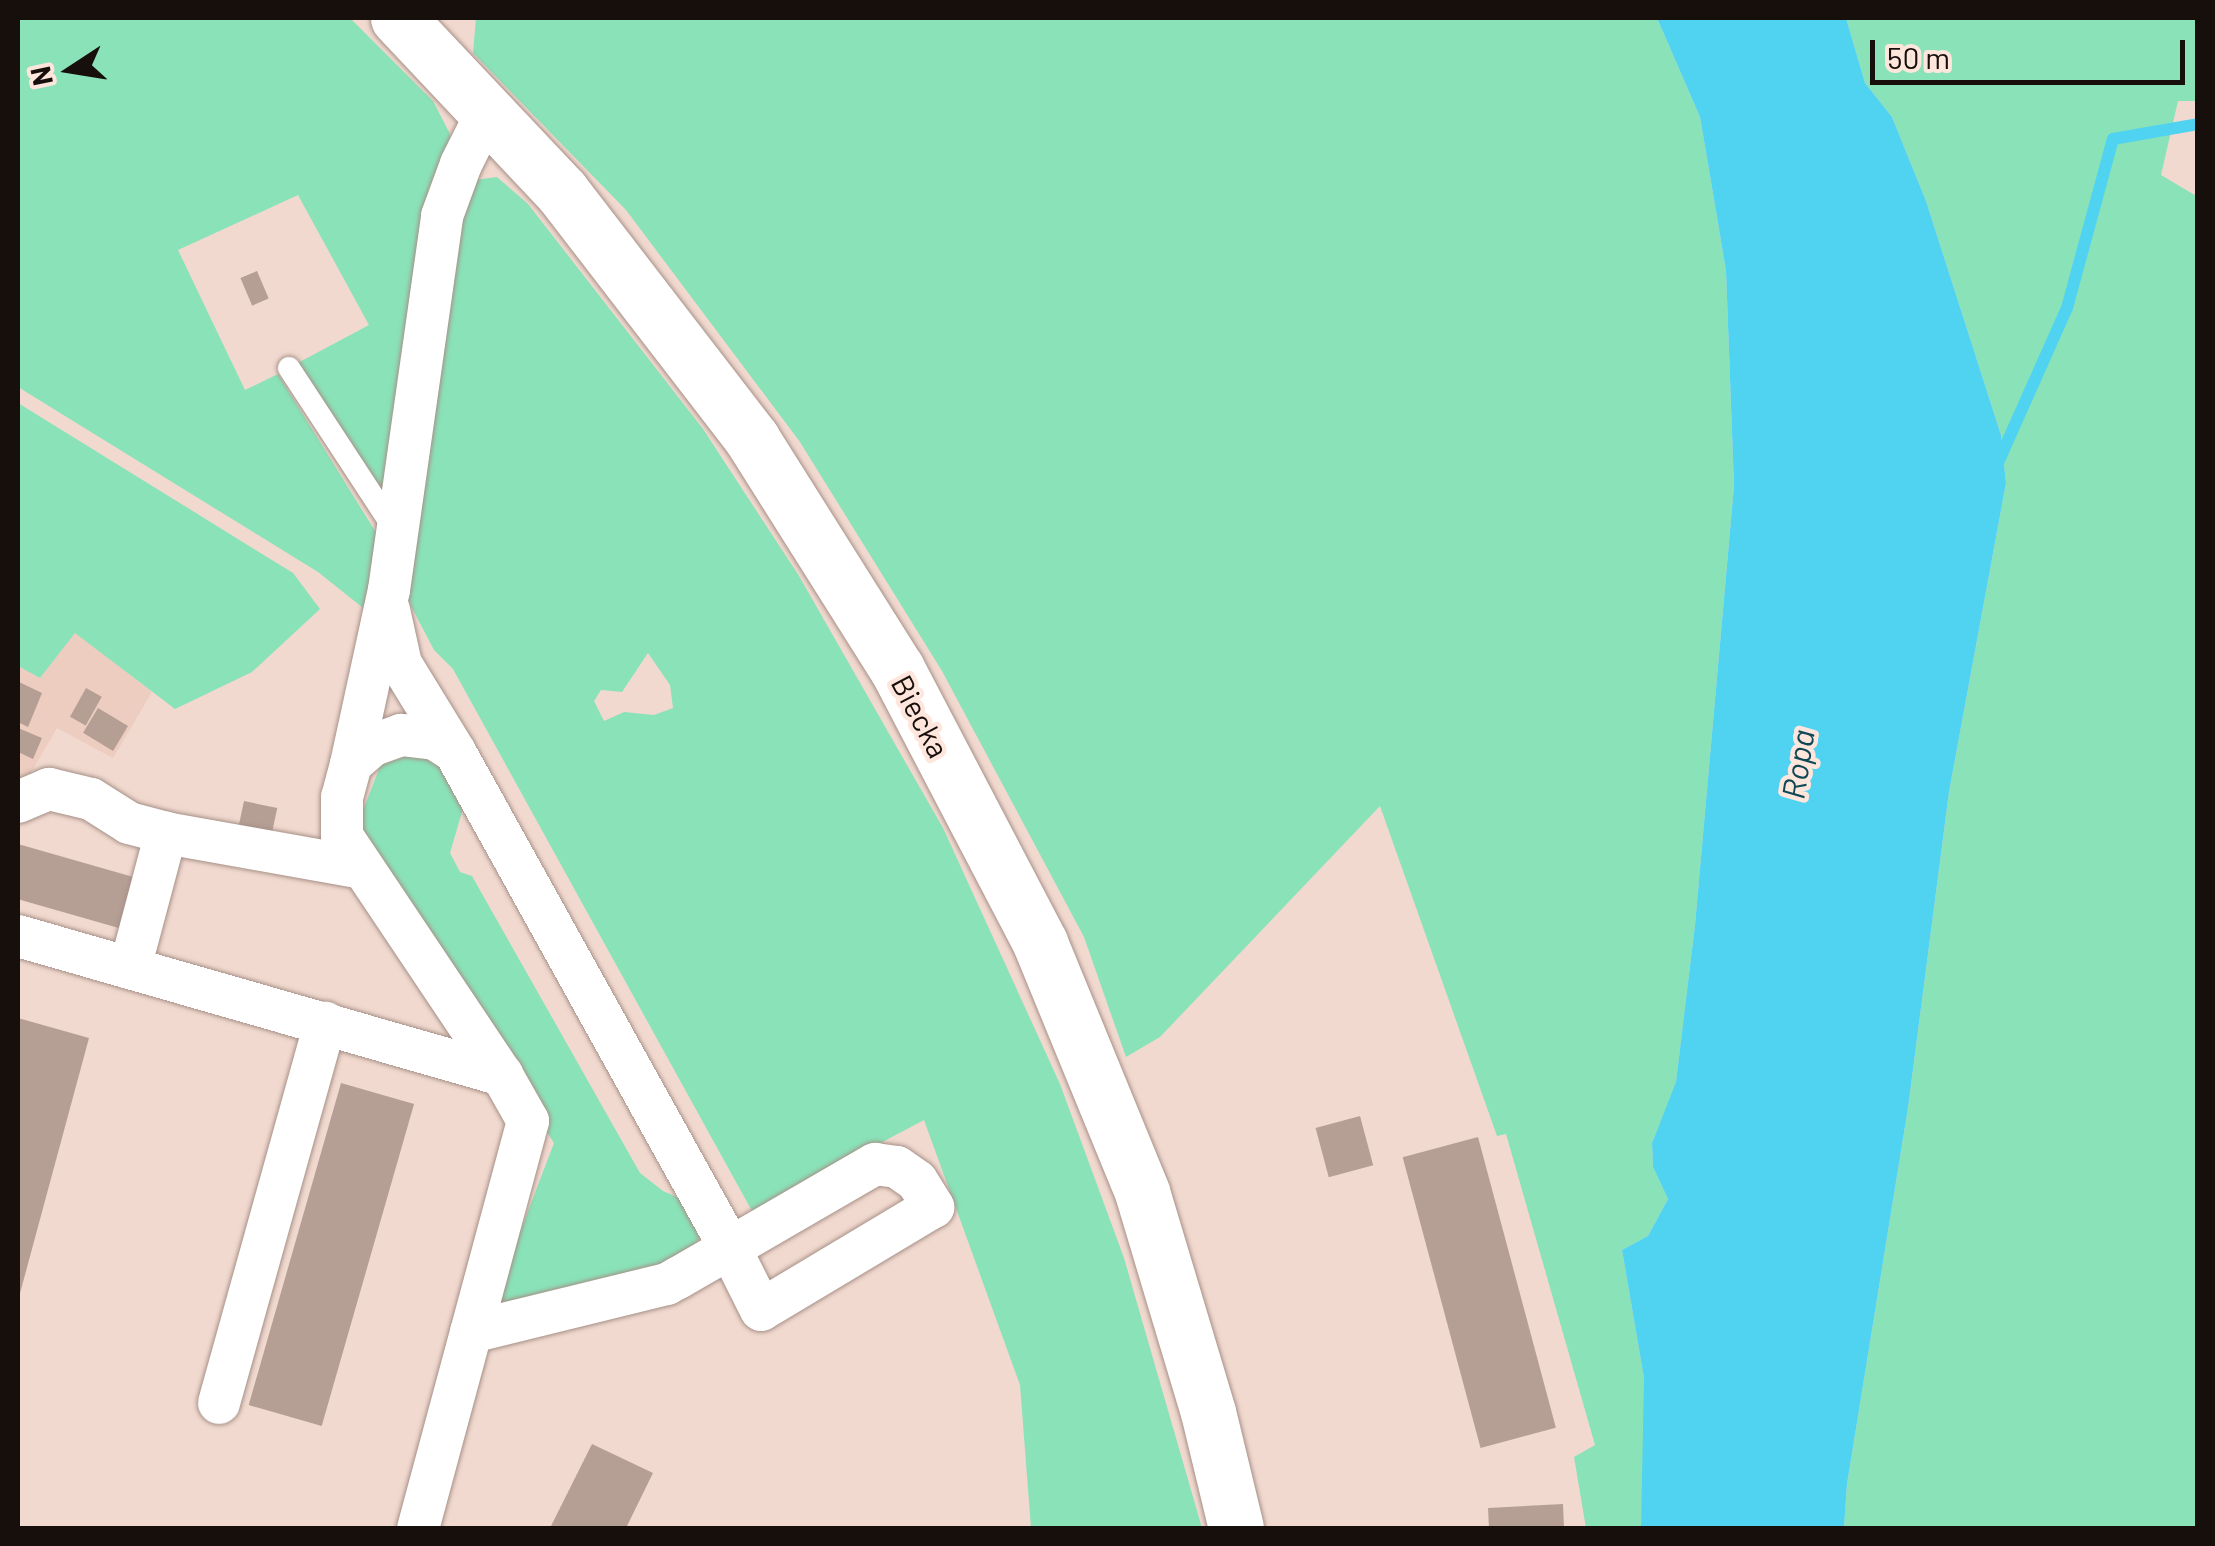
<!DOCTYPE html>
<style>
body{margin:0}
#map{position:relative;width:2215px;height:1546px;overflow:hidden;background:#f1d9cf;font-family:Barlow,sans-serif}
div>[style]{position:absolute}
.built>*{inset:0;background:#eccdc0}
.green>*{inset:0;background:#8ae2b8}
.water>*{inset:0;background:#50d3f1}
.stream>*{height:12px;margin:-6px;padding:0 6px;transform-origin:6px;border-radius:6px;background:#50d3f1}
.building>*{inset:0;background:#b59f95;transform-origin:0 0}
.roads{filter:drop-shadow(0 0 2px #a69087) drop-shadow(0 0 2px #a69087)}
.lane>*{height:22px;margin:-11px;padding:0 11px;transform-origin:11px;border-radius:11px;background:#fff}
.street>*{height:42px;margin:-21px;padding:0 21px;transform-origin:21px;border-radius:21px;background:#fff}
.primary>*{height:55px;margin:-27.5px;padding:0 27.5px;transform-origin:27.5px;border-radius:27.5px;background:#fff}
span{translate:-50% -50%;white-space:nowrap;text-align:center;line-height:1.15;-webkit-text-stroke:9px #fee6dd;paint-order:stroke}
.street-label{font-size:30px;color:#160f0b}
.water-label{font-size:32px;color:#0f4855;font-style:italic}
.frame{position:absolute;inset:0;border:20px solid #160f0b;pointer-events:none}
.north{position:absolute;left:20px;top:20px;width:100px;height:100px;-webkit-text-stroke:8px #fee6dd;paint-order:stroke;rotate:258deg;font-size:28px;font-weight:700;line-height:40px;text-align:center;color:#160f0b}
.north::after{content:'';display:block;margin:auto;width:35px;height:45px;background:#160f0b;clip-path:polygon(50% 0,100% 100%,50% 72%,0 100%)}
.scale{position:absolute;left:1870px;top:40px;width:315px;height:45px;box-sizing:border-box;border:5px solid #160f0b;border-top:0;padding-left:12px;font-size:30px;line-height:35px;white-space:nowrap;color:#160f0b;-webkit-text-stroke:8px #fee6dd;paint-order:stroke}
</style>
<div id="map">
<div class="built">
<div style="clip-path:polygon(75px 632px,152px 692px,113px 758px,57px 728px,18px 795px,18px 666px,40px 678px)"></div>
</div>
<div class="green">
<div style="clip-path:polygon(18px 18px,350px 18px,433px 101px,450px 134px,450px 157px,391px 515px,294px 365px,369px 325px,298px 195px,178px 250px,245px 390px,278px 374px,383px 544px,372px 615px,318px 572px,18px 387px)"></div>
<div style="clip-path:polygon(476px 18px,1657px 18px,1700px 117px,1717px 217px,1726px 271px,1734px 486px,1695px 925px,1676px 1083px,1652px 1143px,1653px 1167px,1668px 1199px,1648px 1236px,1622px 1250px,1644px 1378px,1646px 1441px,1641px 1528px,1586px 1528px,1574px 1457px,1595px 1445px,1506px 1134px,1497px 1136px,1380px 806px,1160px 1037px,1126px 1057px,1084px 937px,942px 671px,800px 442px,626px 210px,473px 53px)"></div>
<div style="clip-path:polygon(1846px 18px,2197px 18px,2197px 101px,2178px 101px,2161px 175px,2198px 197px,2197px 1528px,1844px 1528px,1847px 1484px,1908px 1108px,1949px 792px,2006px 483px,2001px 435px,1926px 201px,1892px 117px,1865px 83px)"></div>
<div style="clip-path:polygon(evenodd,497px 177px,528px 204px,703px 429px,799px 576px,943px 828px,1060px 1084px,1124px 1258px,1202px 1528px,1031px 1528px,1020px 1385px,924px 1120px,752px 1211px,453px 669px,434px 650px,411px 606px,404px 585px,455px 243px,475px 180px,497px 177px,648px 653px,670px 685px,673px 708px,654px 715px,624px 712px,604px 721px,594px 701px,601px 690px,622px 692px,648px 653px)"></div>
<div style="clip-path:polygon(18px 403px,293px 573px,320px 609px,252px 672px,175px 709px,75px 633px,40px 678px,18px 666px)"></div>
<div style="clip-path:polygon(427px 750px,451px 760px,464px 805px,450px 853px,460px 872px,472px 876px,640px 1173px,663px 1191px,688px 1202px,702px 1229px,693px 1253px,522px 1310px,493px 1303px,554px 1143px,353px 836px,381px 764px)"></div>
</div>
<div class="water">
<div style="clip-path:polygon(1657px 18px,1846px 18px,1865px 83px,1892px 117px,1926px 201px,2001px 435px,2006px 483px,1949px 792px,1908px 1108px,1847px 1484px,1844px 1528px,1641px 1528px,1644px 1378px,1622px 1250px,1648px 1236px,1668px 1199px,1653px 1167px,1652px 1143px,1676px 1082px,1695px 925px,1734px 486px,1726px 271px,1717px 217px,1700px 117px)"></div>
</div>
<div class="stream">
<div style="left:1997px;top:465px;width:172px;rotate:-66deg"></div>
<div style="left:2067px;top:308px;width:175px;rotate:-74.8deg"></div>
<div style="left:2113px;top:139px;width:86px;rotate:-10deg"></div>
</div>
<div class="building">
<div style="left:257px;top:271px;width:30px;height:18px;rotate:67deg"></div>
<div style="clip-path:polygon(19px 682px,42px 693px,28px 727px,18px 722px)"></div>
<div style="left:86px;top:688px;width:18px;height:33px;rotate:29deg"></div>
<div style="left:98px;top:708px;width:35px;height:29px;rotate:31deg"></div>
<div style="clip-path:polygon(18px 728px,42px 738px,33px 759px,18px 752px)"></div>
<div style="left:244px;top:801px;width:34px;height:31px;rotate:12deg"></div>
<div style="left:18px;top:844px;width:120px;height:53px;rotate:16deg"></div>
<div style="clip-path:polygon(18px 1018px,89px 1038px,19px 1297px,18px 1297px)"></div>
<div style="left:341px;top:1083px;width:76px;height:335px;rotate:16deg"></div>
<div style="left:1360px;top:1116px;width:51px;height:46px;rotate:75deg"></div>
<div style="left:1478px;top:1137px;width:301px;height:78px;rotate:75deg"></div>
<div style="clip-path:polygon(592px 1444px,653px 1473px,626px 1528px,550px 1528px)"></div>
<div style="clip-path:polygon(1563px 1504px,1564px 1528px,1489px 1528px,1488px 1508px)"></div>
</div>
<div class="roads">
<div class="lane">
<div style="left:289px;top:368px;width:194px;rotate:56.8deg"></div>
</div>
<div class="street">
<div style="left:389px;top:610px;width:55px;rotate:77.5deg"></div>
<div style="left:401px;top:664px;width:103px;rotate:58.5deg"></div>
<div style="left:351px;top:764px;width:178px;rotate:-77.7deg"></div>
<div style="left:389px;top:590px;width:378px;rotate:-81.9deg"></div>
<div style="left:442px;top:216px;width:55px;rotate:-69.9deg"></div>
<div style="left:461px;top:164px;width:58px;rotate:-63.4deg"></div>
<div style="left:18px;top:802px;width:34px;rotate:-23deg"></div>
<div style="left:49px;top:789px;width:43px;rotate:13.4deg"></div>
<div style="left:91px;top:799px;width:45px;rotate:32.3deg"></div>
<div style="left:129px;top:823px;width:38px;rotate:15deg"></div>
<div style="left:18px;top:936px;width:504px;rotate:16.02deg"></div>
<div style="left:502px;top:1075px;width:53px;rotate:60.5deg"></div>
<div style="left:528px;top:1121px;width:422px;rotate:105.1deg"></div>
<div style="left:130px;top:968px;width:140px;rotate:-75.1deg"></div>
<div style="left:166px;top:833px;width:199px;rotate:10.1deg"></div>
<div style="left:471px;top:1332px;width:202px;rotate:-13.8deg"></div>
<div style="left:667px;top:1284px;width:13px;rotate:-29deg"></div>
<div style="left:678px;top:1278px;width:60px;rotate:-30deg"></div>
<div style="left:730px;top:1248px;width:168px;rotate:-30.1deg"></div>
<div style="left:875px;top:1164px;width:22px;rotate:8deg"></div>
<div style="left:897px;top:1167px;width:24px;rotate:35deg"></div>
<div style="left:917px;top:1181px;width:31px;rotate:58deg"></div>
<div style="left:933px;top:1207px;width:200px;rotate:149.1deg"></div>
<div style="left:761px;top:1310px;width:69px;rotate:-116.6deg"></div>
<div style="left:730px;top:1248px;width:567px;rotate:-119.01deg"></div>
<div style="left:455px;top:752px;width:24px;rotate:-147deg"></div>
<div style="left:435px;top:739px;width:34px;rotate:-173deg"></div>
<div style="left:401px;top:735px;width:30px;rotate:160deg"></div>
<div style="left:373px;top:745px;width:29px;rotate:139deg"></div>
<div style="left:351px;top:764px;width:34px;rotate:105deg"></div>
<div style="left:342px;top:797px;width:39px;rotate:90deg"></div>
<div style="left:342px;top:836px;width:288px;rotate:56.2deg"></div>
<div style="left:219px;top:1403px;width:395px;rotate:-74.4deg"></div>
</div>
<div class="primary">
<div style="left:398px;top:18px;width:239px;rotate:46.7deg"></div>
<div style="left:562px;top:192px;width:312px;rotate:52.4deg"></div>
<div style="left:752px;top:439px;width:272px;rotate:57.8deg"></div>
<div style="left:897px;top:669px;width:309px;rotate:62.4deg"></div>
<div style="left:1040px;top:943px;width:269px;rotate:67.7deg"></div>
<div style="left:1142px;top:1192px;width:230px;rotate:73.3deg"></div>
<div style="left:1208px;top:1412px;width:119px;rotate:76.4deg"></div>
</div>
</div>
<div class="street-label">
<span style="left:921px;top:716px;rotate:62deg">Biecka</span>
</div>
<div class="water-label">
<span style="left:1797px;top:764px;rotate:-81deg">Ropa</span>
</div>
<div class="frame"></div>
<div class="north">N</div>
<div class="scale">50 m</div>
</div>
